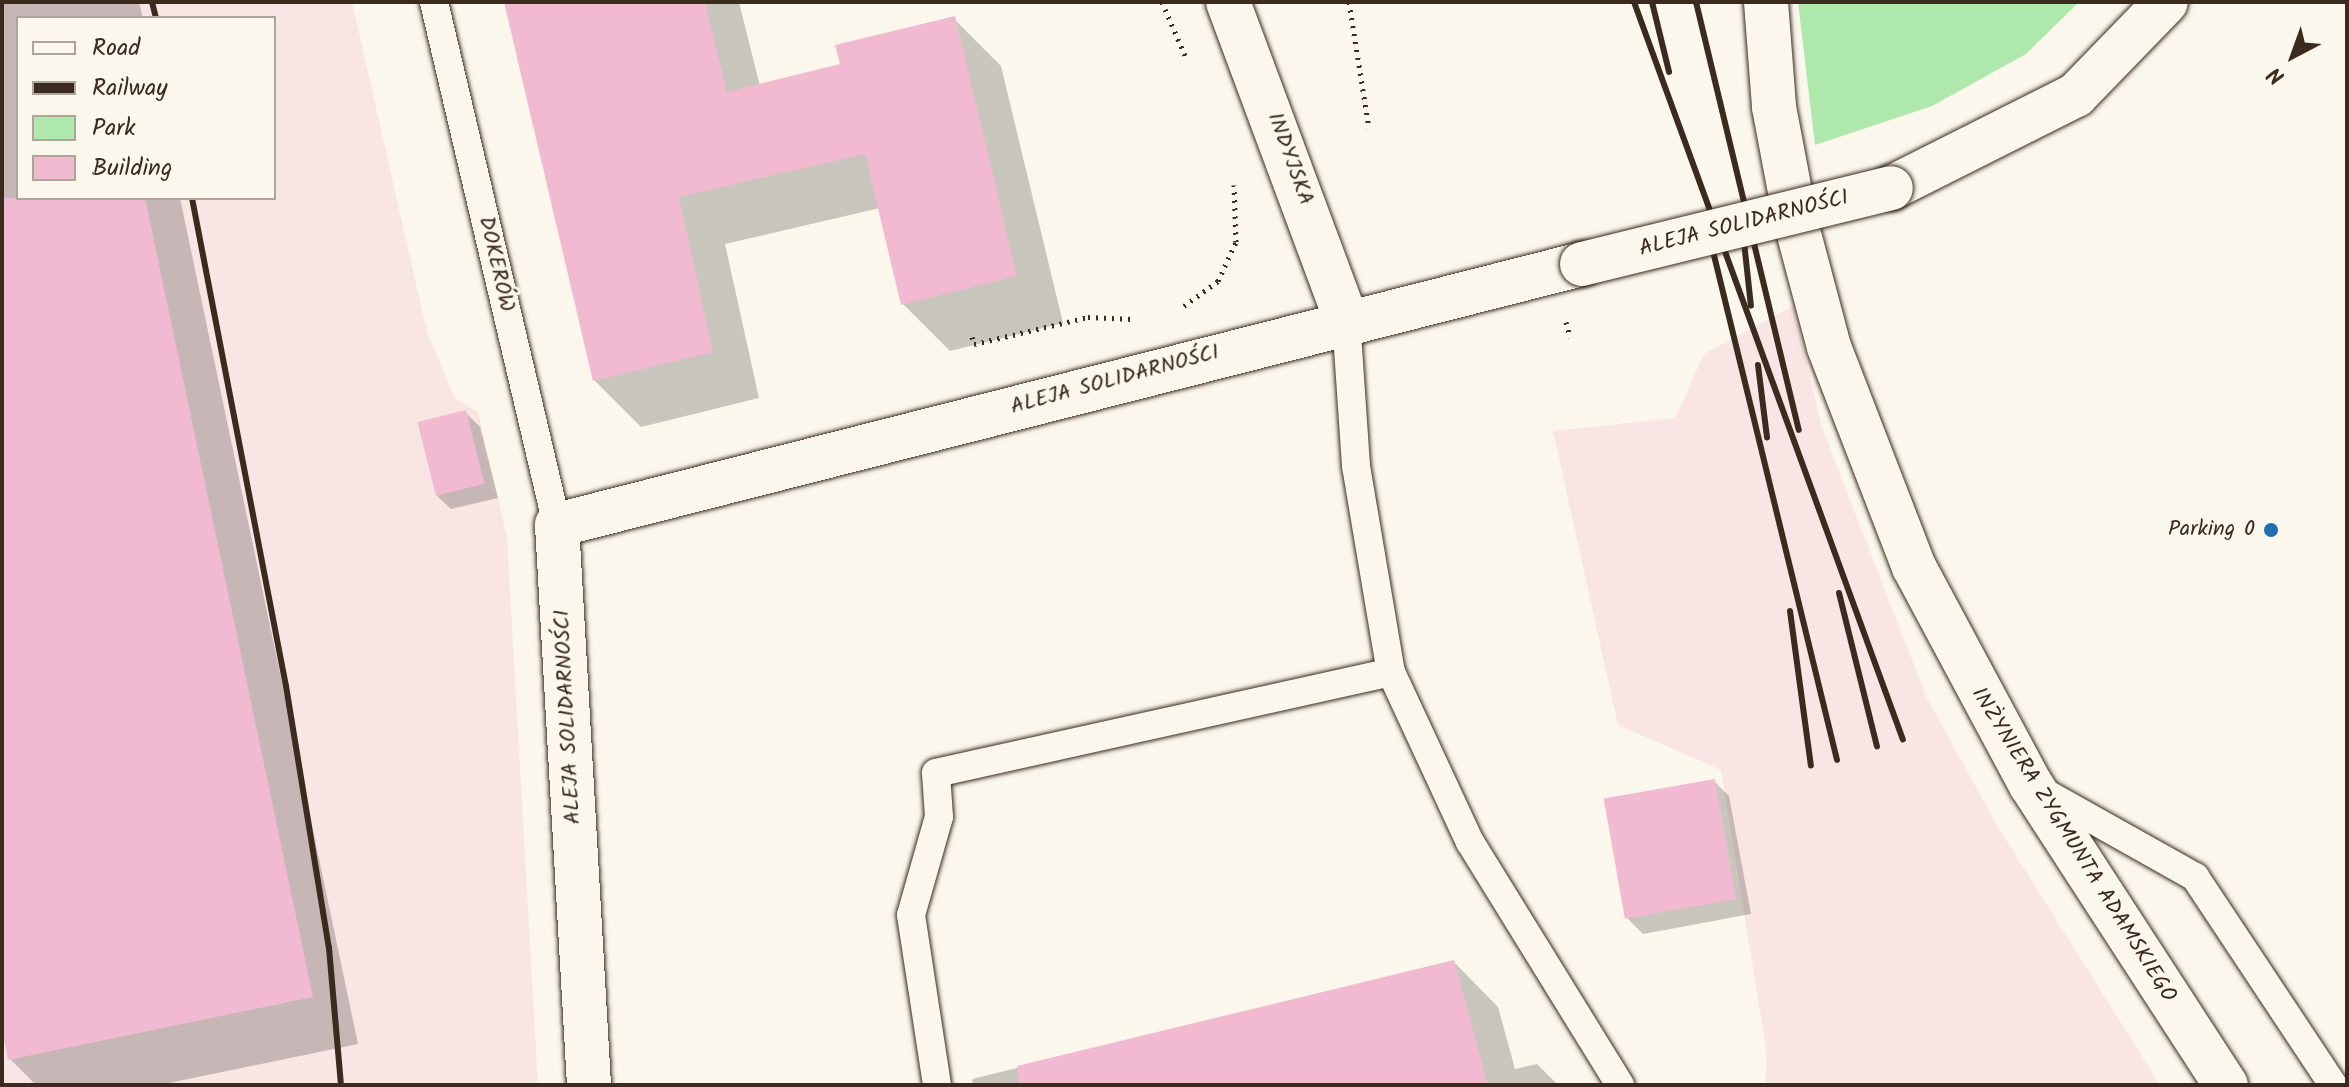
<!DOCTYPE html>
<meta charset="utf-8">
<style>
body{margin:0}
#map{position:relative;width:2349px;height:1087px;overflow:hidden;background:#fbf7ec;font-family:Kalam,sans-serif}
div>[style]{position:absolute}
.built>*{inset:0;background:#f8e5e4}
.green>*{inset:0;background:#aee8ad}
.shadow>*{inset:0;background:#0003}
.building>*{inset:0;background:#f1bad0;transform-origin:0 0}
.path>*{height:5px;margin-top:-2.5px;transform-origin:0;background:repeating-linear-gradient(90deg,#3b2a1e 0 2px,transparent 0 8px)}
.roads{filter:drop-shadow(0 0 2px #3b2a1e) drop-shadow(0 0 2px #3b2a1e)}
.lane>*{height:28px;margin:-14px;padding:0 14px;transform-origin:14px;border-radius:14px;background:#fbf7ec}
.street>*{height:44px;margin:-22px;padding:0 22px;transform-origin:22px;border-radius:22px;background:#fbf7ec}
.secondary>*{height:44px;margin:-22px;padding:0 22px;transform-origin:22px;border-radius:22px;background:#fbf7ec}
.rail>*{height:6px;margin:-3px;padding:0 3px;transform-origin:3px;border-radius:3px;background:#3b2a1e}
.bridges{filter:drop-shadow(0 0 2px #3b2a1e) drop-shadow(0 0 2px #3b2a1e)}
.secondary-bridge>*{height:44px;margin:-22px;padding:0 22px;transform-origin:22px;border-radius:22px;background:#fbf7ec}
.dots>*{width:22px;height:22px;translate:-50% -50%;box-sizing:border-box;border:4px solid #fbf7ec;border-radius:50%}
span{translate:-50% -50%;white-space:nowrap;text-align:center;line-height:1.15;-webkit-text-stroke:6px #fbf7ec;paint-order:stroke}
.street-label{font-size:22px;color:#3b2a1e}
.poi-label{font-size:22px;color:#3b2a1e}
.right{translate:-100% -50%;text-align:right}
.frame{position:absolute;inset:0;border:4px solid #3b2a1e;pointer-events:none}
.legend{position:absolute;left:16px;top:16px;width:260px;height:184px;box-sizing:border-box;background:#fbf7ec;border:2px solid #aea59a;margin:0;padding:10px 14px;list-style:none;font-size:24px;color:#3b2a1e}
.legend li{display:flex;align-items:center;gap:16px;height:40px}
.legend b{width:40px;border:2px solid #aea59a}
.north{position:absolute;left:2253px;top:16px;width:80px;height:80px;-webkit-text-stroke:6px #fbf7ec;paint-order:stroke;rotate:221deg;font-size:22px;font-weight:700;line-height:32px;text-align:center;color:#3b2a1e}
.north::after{content:'';display:block;margin:auto;width:28px;height:36px;background:#3b2a1e;clip-path:polygon(50% 0,100% 100%,50% 72%,0 100%)}
</style>
<div id="map">
<div class="built">
<div style="clip-path:polygon(evenodd,2px 2px,352px 2px,427px 332px,455px 398px,478px 412px,507px 538px,538px 1085px,2px 1085px,2px 2px,18px 18px,274px 18px,274px 198px,18px 198px,18px 18px)"></div>
<div style="clip-path:polygon(1793px 306px,1822px 428px,1926px 696px,1995px 822px,2160px 1085px,1765px 1085px,1767px 1054px,1721px 770px,1618px 725px,1553px 431px,1675px 418px,1704px 354px)"></div>
</div>
<div class="green">
<div style="clip-path:polygon(1798px 2px,2079px 2px,2026px 54px,1932px 106px,1815px 145px)"></div>
</div>
<div class="shadow">
<div style="clip-path:polygon(2px 2px,139px 2px,143px 18px,18px 18px,18px 198px,180px 198px,358px 1044px,159px 1085px,36px 1085px,10px 1059px,2px 1020px)"></div>
<div style="clip-path:polygon(506px 2px,739px 2px,760px 86px,843px 66px,954px 19px,1001px 66px,1063px 323px,950px 351px,903px 304px,880px 208px,725px 244px,759px 398px,641px 427px,594px 380px)"></div>
<div style="clip-path:polygon(465px 412px,480px 427px,498px 498px,451px 509px,436px 495px)"></div>
<div style="clip-path:polygon(1714px 781px,1729px 796px,1751px 914px,1643px 934px,1628px 919px)"></div>
<div style="clip-path:polygon(1454px 962px,1498px 1007px,1515px 1069px,1537px 1064px,1558px 1085px,973px 1085px,972px 1079px)"></div>
</div>
<div class="building">
<div style="clip-path:polygon(504px 2px,705px 2px,727px 92px,840px 64px,835px 45px,955px 16px,1017px 276px,901px 305px,865px 154px,679px 197px,713px 352px,593px 381px)"></div>
<div style="clip-path:polygon(2px 198px,145px 198px,313px 997px,8px 1060px,2px 1029px)"></div>
<div style="left:466px;top:410px;width:76px;height:50px;rotate:76deg"></div>
<div style="left:1715px;top:779px;width:122px;height:113px;rotate:80deg"></div>
<div style="clip-path:polygon(1454px 960px,1488px 1085px,1019px 1085px,1017px 1066px)"></div>
</div>
<div class="path">
<div style="left:1162px;top:2px;width:63px;rotate:66.7deg"></div>
<div style="left:1349px;top:2px;width:128px;rotate:81deg"></div>
<div style="left:1184px;top:306px;width:42px;rotate:-36.3deg"></div>
<div style="left:1218px;top:281px;width:43px;rotate:-65.2deg"></div>
<div style="left:1236px;top:242px;width:57px;rotate:-92deg"></div>
<div style="left:1566px;top:322px;width:16px;rotate:75deg"></div>
<div style="left:972px;top:337px;width:7px;rotate:74deg"></div>
<div style="left:974px;top:344px;width:117px;rotate:-13.3deg"></div>
<div style="left:1088px;top:317px;width:45px;rotate:2.5deg"></div>
</div>
<div class="roads">
<div class="lane">
<div style="left:434px;top:2px;width:537px;rotate:76.77deg"></div>
<div style="left:1346px;top:319px;width:147px;rotate:86.1deg"></div>
<div style="left:1356px;top:466px;width:209px;rotate:80.4deg"></div>
<div style="left:1391px;top:672px;width:187px;rotate:65.1deg"></div>
<div style="left:1470px;top:842px;width:286px;rotate:58.3deg"></div>
<div style="left:2040px;top:790px;width:178px;rotate:29.3deg"></div>
<div style="left:2195px;top:877px;width:250px;rotate:56.4deg"></div>
<div style="left:937px;top:1085px;width:172px;rotate:-98.7deg"></div>
<div style="left:911px;top:915px;width:102px;rotate:-74.1deg"></div>
<div style="left:939px;top:817px;width:44px;rotate:-93.9deg"></div>
<div style="left:936px;top:773px;width:466px;rotate:-12.5deg"></div>
</div>
<div class="street">
<div style="left:1766px;top:2px;width:105px;rotate:85.6deg"></div>
<div style="left:1774px;top:107px;width:118px;rotate:79.3deg"></div>
<div style="left:1796px;top:223px;width:128px;rotate:75.1deg"></div>
<div style="left:1829px;top:347px;width:236px;rotate:68.9deg"></div>
<div style="left:1914px;top:567px;width:247px;rotate:61.8deg"></div>
<div style="left:2031px;top:785px;width:358px;rotate:57deg"></div>
</div>
<div class="secondary">
<div style="left:1228px;top:2px;width:338px;rotate:69.6deg"></div>
<div style="left:1891px;top:188px;width:207px;rotate:-26.7deg"></div>
<div style="left:2076px;top:95px;width:129px;rotate:-45.9deg"></div>
<div style="left:589px;top:1085px;width:561px;rotate:-93.27deg"></div>
<div style="left:557px;top:525px;width:1058px;rotate:-14.29deg"></div>
</div>
</div>
<div class="rail">
<div style="left:152px;top:2px;width:16px;rotate:76deg"></div>
<div style="left:1634px;top:2px;width:785px;rotate:69.97deg"></div>
<div style="left:1652px;top:2px;width:72px;rotate:76.3deg"></div>
<div style="left:1696px;top:2px;width:440px;rotate:76.5deg"></div>
<div style="left:192px;top:198px;width:497px;rotate:79.1deg"></div>
<div style="left:286px;top:686px;width:266px;rotate:80.7deg"></div>
<div style="left:329px;top:948px;width:138px;rotate:85deg"></div>
<div style="left:1744px;top:242px;width:64px;rotate:83.8deg"></div>
<div style="left:1711px;top:243px;width:532px;rotate:76.3deg"></div>
<div style="left:1758px;top:365px;width:73px;rotate:82.9deg"></div>
<div style="left:1839px;top:593px;width:158px;rotate:76.1deg"></div>
<div style="left:1790px;top:611px;width:156px;rotate:82.3deg"></div>
</div>
<div class="bridges">
<div class="secondary-bridge">
<div style="left:1582px;top:264px;width:318px;rotate:-13.8deg"></div>
</div>
</div>
<div class="dots">
<div style="left:2271px;top:530px;background:#1f6fb2"></div>
</div>
<div class="street-label">
<span style="left:1290px;top:159px;rotate:70deg">INDYJSKA</span>
<span style="left:1744px;top:224px;rotate:-14deg">ALEJA SOLIDARNOŚCI</span>
<span style="left:496px;top:264px;rotate:77deg">DOKERÓW</span>
<span style="left:1115px;top:380px;rotate:-15deg">ALEJA SOLIDARNOŚCI</span>
<span style="left:568px;top:717px;rotate:-93deg">ALEJA SOLIDARNOŚCI</span>
<span style="left:2073px;top:845px;rotate:58deg">INŻYNIERA ZYGMUNTA ADAMSKIEGO</span>
</div>
<div class="poi-label">
<span class="right" style="left:2255px;top:530px">Parking 0</span>
</div>
<div class="frame"></div>
<ul class="legend">
<li><b style="height:10px;background:#fbf7ec"></b>Road</li>
<li><b style="height:10px;background:#3b2a1e"></b>Railway</li>
<li><b style="height:22px;background:#aee8ad"></b>Park</li>
<li><b style="height:22px;background:#f1bad0"></b>Building</li>
</ul>
<div class="north">N</div>
</div>
